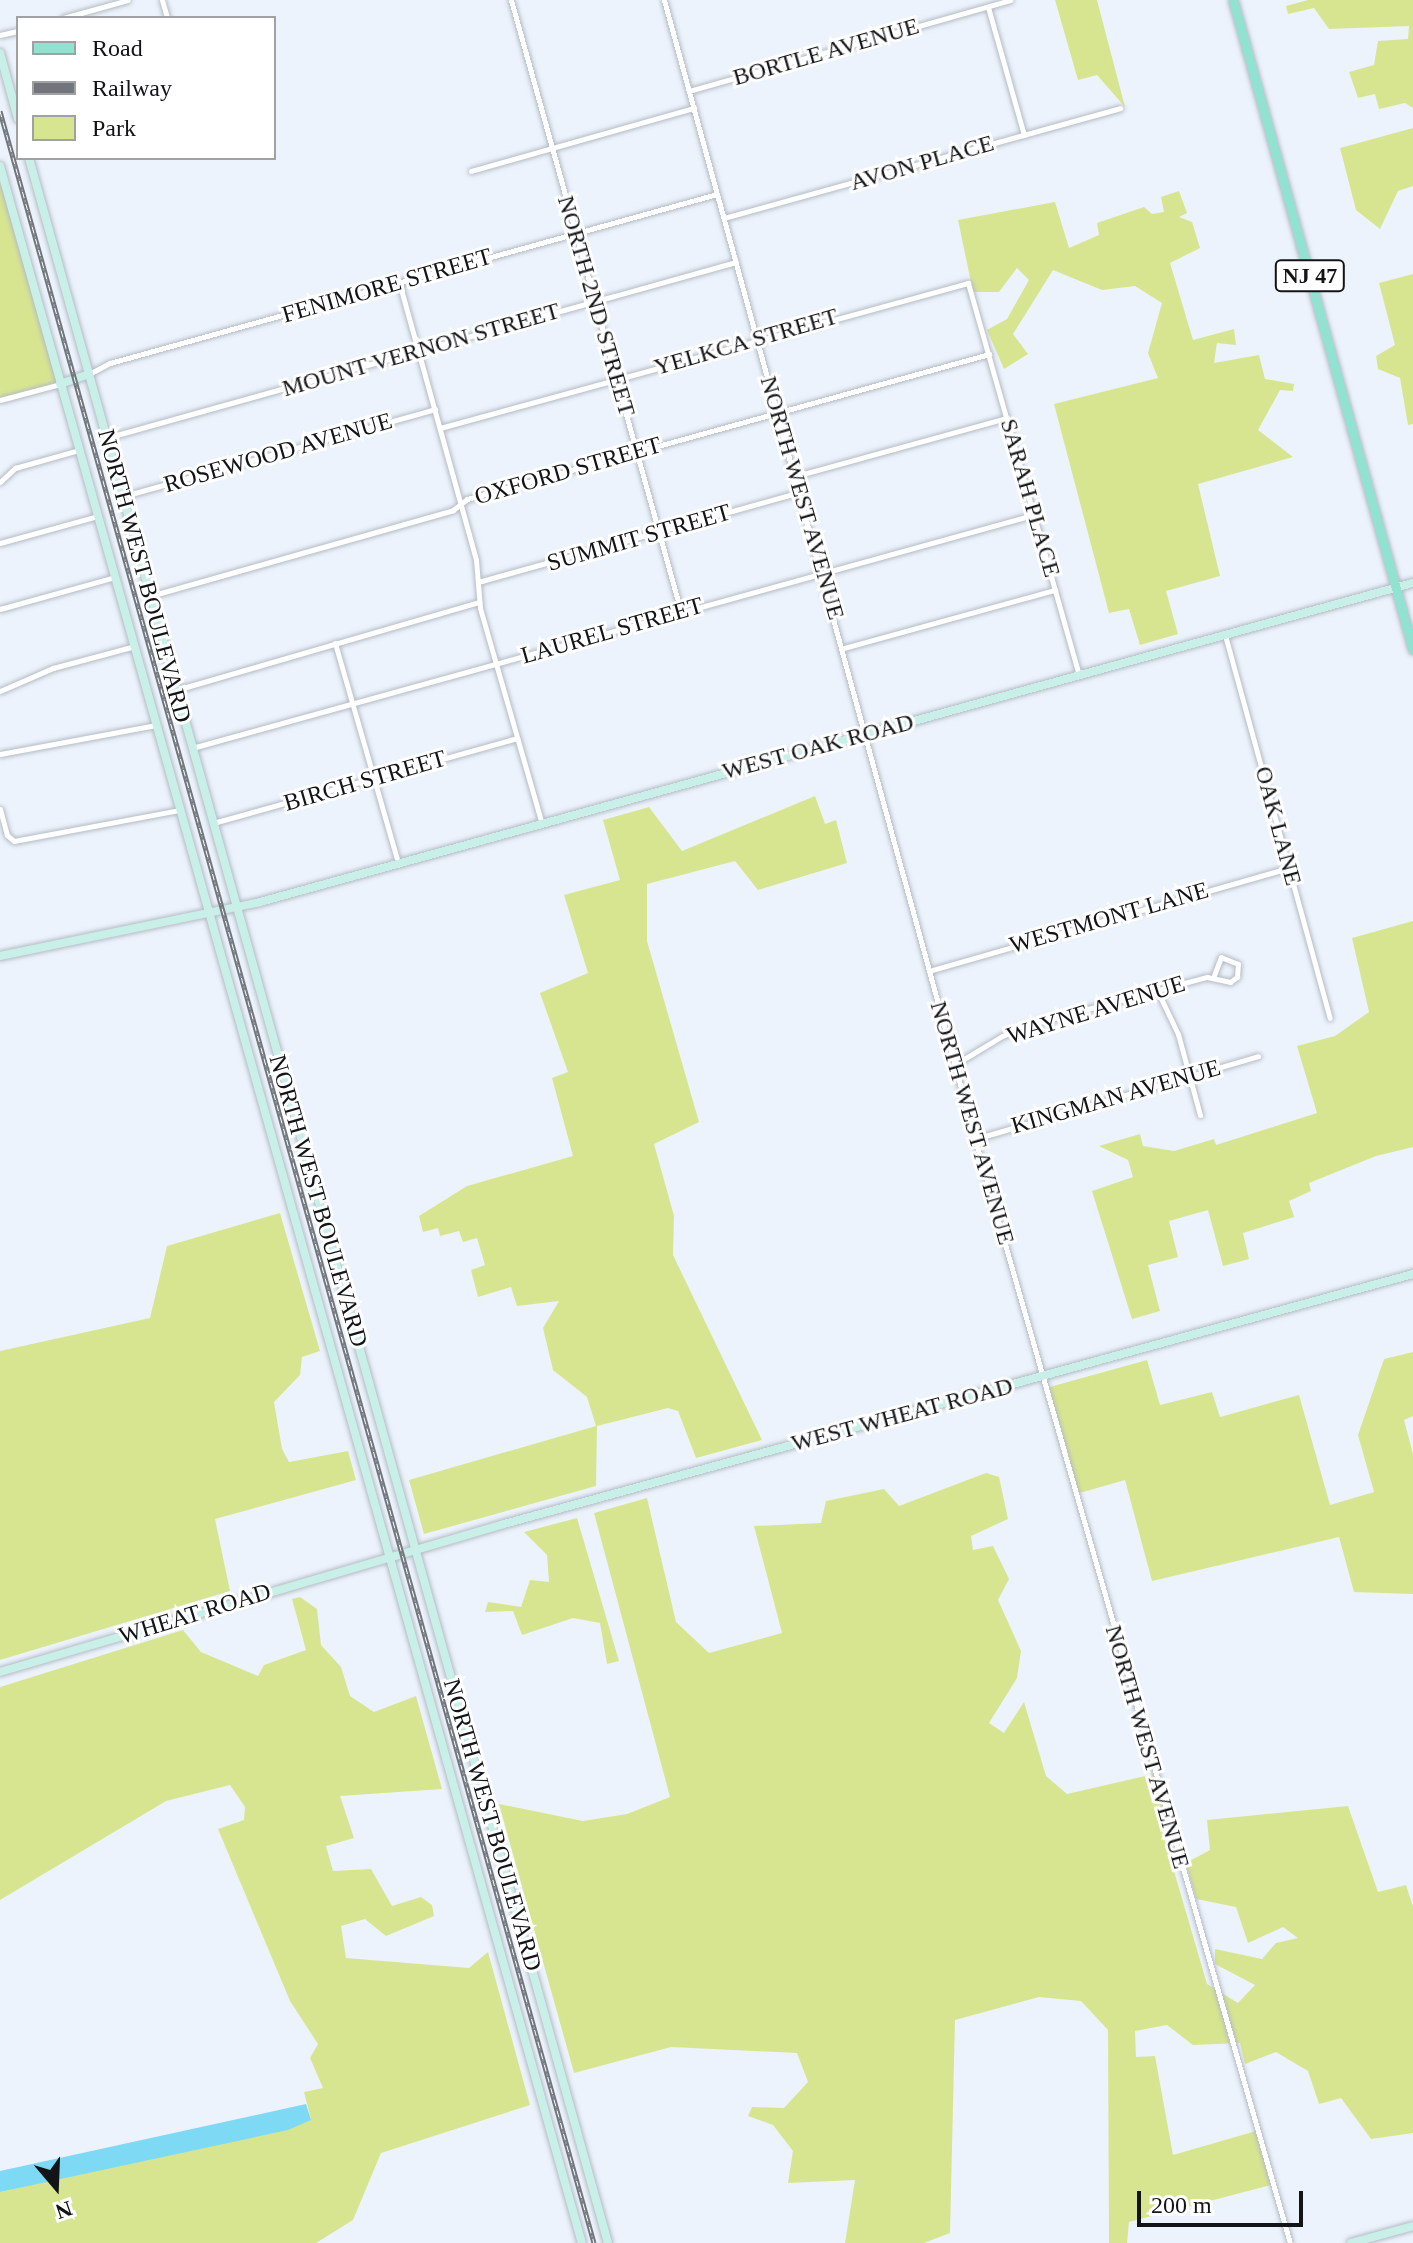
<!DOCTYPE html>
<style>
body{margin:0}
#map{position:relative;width:1413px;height:2243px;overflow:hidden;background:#ecf3fc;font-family:Georgia,serif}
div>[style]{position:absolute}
.green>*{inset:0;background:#d8e590}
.water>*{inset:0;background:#7ed9f5}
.roads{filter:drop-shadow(0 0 2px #b5bbc4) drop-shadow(0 0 2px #b5bbc4)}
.street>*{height:5px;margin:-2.5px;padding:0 2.5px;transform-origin:2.5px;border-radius:2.5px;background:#fff}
.secondary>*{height:8px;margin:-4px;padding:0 4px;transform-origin:4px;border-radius:4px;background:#c9f0e8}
.primary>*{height:9px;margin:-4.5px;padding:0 4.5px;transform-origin:4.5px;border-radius:4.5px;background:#92e2d2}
.rail>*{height:5px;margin-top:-2.5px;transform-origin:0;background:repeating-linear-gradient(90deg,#fff 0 6px,#72767c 0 12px);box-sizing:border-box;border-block:2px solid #72767c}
span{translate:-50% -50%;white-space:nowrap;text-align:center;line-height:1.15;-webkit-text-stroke:6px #fff;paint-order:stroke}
.shield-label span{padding:2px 6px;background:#fff;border:2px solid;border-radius:6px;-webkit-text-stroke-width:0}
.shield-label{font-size:22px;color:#121417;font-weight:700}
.street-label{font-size:24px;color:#121417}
.legend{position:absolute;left:16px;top:16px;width:260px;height:144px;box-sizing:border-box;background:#fff;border:2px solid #a0a1a2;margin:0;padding:10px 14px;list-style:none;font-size:24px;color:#121417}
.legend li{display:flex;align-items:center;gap:16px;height:40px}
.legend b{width:40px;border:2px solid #a0a1a2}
.north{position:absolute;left:16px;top:2147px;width:80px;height:80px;-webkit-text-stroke:6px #fff;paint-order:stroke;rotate:161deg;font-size:22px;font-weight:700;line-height:32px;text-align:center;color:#121417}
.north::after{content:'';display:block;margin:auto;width:28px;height:36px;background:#121417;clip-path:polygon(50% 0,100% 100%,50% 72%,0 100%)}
.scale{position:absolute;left:1137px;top:2191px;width:166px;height:36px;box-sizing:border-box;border:4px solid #121417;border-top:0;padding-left:10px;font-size:24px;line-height:28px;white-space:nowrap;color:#121417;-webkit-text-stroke:6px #fff;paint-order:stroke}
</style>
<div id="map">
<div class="green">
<div style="clip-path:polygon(1055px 0,1097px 0,1125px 107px,1097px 75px,1078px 80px)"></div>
<div style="clip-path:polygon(1308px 0,1413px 0,1413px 108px,1405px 103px,1379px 109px,1375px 94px,1358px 98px,1349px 72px,1374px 65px,1378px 41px,1408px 39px,1409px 26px,1329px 29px,1314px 8px,1288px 14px,1286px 6px)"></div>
<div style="clip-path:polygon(1413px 128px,1413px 186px,1398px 191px,1380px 229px,1356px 210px,1340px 148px)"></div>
<div style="clip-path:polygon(0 166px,60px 384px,0 400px)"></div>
<div style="clip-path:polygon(1179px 191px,1187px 213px,1179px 217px,1192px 222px,1200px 248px,1170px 263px,1193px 340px,1234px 329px,1236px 345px,1217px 343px,1214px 363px,1259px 355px,1265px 379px,1294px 384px,1293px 391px,1280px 390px,1258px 430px,1293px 457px,1198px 484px,1220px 576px,1166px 591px,1178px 634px,1140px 645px,1129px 609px,1109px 613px,1054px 404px,1158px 378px,1148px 353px,1162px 303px,1135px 286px,1102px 290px,1053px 270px,1013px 334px,1028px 354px,1004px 369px,987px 330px,1007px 319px,1029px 280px,1017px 268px,999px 292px,973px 292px,958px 220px,1055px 202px,1069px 248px,1099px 235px,1097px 223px,1144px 207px,1152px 214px,1164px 212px,1161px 197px)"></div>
<div style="clip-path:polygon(1413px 274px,1413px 424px,1408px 425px,1400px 378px,1378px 369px,1376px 356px,1395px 345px,1379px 283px)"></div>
<div style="clip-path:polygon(815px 796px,825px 824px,836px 820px,847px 863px,758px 890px,735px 861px,647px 884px,647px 941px,699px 1122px,654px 1144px,674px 1216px,673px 1255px,762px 1440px,696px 1458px,678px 1411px,668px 1408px,597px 1426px,596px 1486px,424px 1534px,409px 1480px,596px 1426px,587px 1397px,553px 1370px,543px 1328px,559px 1301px,517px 1306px,511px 1287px,478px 1297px,471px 1270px,485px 1265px,477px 1238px,463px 1242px,459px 1231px,440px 1236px,438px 1228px,423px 1232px,419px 1216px,467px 1186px,573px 1156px,552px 1078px,568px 1072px,540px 993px,588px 973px,564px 895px,620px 880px,603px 820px,649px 807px,682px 851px)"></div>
<div style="clip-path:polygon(1413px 921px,1413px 1147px,1376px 1156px,1309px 1183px,1311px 1191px,1289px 1201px,1294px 1217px,1243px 1233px,1249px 1259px,1223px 1266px,1208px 1210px,1169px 1221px,1178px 1257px,1148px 1265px,1160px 1311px,1132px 1319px,1092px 1191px,1133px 1177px,1128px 1160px,1099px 1146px,1140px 1134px,1143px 1146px,1174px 1151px,1214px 1139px,1216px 1145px,1317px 1113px,1297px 1046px,1335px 1036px,1369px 1012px,1352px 938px)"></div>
<div style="clip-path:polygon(280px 1213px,320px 1351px,302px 1357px,300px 1375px,274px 1402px,282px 1449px,289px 1462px,348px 1451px,356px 1480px,215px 1519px,230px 1591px,0 1660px,0 1351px,150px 1318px,167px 1246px)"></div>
<div style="clip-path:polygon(1413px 1352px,1413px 1416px,1404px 1420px,1413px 1454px,1413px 1594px,1354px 1592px,1339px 1537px,1152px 1581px,1125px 1480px,1076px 1494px,1046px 1388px,1147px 1360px,1160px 1405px,1212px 1392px,1220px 1417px,1299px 1395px,1330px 1505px,1374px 1492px,1358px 1435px,1384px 1359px)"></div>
<div style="clip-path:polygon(986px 1473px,999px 1477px,1008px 1519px,971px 1536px,973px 1550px,993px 1546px,1009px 1579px,998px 1600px,1021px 1651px,1017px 1678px,989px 1723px,1004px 1733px,1024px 1702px,1046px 1776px,1067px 1794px,1154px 1774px,1168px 1824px,1162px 1830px,1207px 1984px,1238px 2003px,1255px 1985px,1215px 1964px,1215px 1949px,1262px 1959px,1276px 1943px,1298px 1938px,1283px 1927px,1248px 1943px,1236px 1907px,1196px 1899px,1186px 1863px,1210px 1850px,1207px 1820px,1348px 1806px,1378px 1892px,1406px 1885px,1413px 1907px,1413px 2133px,1371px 2139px,1341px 2098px,1319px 2104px,1308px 2071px,1276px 2052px,1245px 2064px,1240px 2043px,1193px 2045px,1167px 2025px,1135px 2031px,1136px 2057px,1155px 2056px,1173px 2155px,1256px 2131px,1271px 2185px,1129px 2222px,1127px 2243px,1109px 2243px,1108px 2030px,1081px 2001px,1039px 1997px,955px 2020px,950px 2233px,924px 2243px,845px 2243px,855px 2180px,788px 2183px,793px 2151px,773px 2125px,748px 2116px,752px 2107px,784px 2108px,808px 2082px,797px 2053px,671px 2047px,574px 2073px,499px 1804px,583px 1821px,627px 1814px,670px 1797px,594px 1513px,647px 1498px,676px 1622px,709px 1653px,782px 1633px,754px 1526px,821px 1523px,826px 1501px,884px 1489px,899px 1506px)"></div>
<div style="clip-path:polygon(577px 1518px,619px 1661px,607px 1664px,600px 1623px,573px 1618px,522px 1635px,513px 1611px,485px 1612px,488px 1602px,521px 1607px,530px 1580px,549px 1582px,547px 1555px,524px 1532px)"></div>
<div style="clip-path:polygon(300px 1597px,317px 1609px,321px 1645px,341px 1667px,350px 1696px,374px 1712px,416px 1696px,442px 1789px,340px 1796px,354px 1838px,326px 1846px,333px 1871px,371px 1869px,392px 1906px,421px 1897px,432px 1905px,434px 1916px,386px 1936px,365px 1919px,341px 1926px,346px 1958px,469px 1968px,488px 1952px,530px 2105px,381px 2153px,353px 2220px,316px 2243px,0 2243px,0 2192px,311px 2120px,304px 2092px,323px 2088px,310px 2058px,318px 2044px,290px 2001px,218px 1829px,244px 1820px,245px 1807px,230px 1785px,166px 1801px,0 1900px,0 1687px,183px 1630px,201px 1652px,258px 1676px,264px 1665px,306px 1650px,292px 1599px)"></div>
</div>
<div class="water">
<div style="clip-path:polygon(306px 2104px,311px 2120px,288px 2130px,0 2192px,0 2171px)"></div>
</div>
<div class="roads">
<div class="street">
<div style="left:162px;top:0;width:19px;rotate:74deg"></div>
<div style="left:511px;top:0;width:635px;rotate:74.48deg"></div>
<div style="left:664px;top:0;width:1181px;rotate:74.73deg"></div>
<div style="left:975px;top:1139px;width:1148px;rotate:74.08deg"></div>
<div style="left:988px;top:7px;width:133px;rotate:74.3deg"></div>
<div style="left:63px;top:18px;width:67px;rotate:-15.5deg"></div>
<div style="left:0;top:35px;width:18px;rotate:-13deg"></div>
<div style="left:689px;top:91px;width:334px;rotate:-15.8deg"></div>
<div style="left:471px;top:171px;width:232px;rotate:-15.8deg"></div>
<div style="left:724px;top:218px;width:411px;rotate:-15.5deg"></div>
<div style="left:399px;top:282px;width:288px;rotate:74.5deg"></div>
<div style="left:476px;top:560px;width:48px;rotate:85.2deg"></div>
<div style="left:480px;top:608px;width:225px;rotate:74deg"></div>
<div style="left:89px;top:374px;width:24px;rotate:-28deg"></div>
<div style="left:110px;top:363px;width:630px;rotate:-15.56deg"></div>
<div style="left:0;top:400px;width:62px;rotate:-14.9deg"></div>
<div style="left:440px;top:428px;width:548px;rotate:-15.36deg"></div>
<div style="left:968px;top:283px;width:407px;rotate:74.2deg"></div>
<div style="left:106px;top:438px;width:654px;rotate:-15.61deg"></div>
<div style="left:796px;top:476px;width:219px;rotate:-15.4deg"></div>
<div style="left:0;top:482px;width:21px;rotate:-43deg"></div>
<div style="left:15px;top:468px;width:66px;rotate:-15.7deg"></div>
<div style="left:124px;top:496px;width:323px;rotate:-15.6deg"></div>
<div style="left:0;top:543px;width:102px;rotate:-15.4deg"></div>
<div style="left:478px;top:582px;width:334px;rotate:-15.6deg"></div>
<div style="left:150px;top:596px;width:315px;rotate:-15.8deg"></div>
<div style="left:453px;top:510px;width:18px;rotate:-38deg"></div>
<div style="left:467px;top:499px;width:542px;rotate:-15.52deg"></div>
<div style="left:0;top:609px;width:119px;rotate:-15.5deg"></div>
<div style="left:1225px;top:635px;width:397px;rotate:74.7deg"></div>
<div style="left:335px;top:643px;width:229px;rotate:74deg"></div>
<div style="left:844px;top:648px;width:219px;rotate:-15.4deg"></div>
<div style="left:176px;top:690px;width:316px;rotate:-16.2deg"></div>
<div style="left:0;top:691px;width:58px;rotate:-23.5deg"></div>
<div style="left:53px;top:668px;width:85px;rotate:-15deg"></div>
<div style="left:192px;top:748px;width:873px;rotate:-15.49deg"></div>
<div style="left:0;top:754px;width:159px;rotate:-10.5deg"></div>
<div style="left:0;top:809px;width:27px;rotate:75deg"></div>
<div style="left:7px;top:835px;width:9px;rotate:41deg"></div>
<div style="left:14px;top:841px;width:169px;rotate:-10.6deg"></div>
<div style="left:213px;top:823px;width:316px;rotate:-15.6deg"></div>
<div style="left:929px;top:971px;width:374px;rotate:-16deg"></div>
<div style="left:1157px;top:990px;width:49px;rotate:64.5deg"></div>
<div style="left:1178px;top:1034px;width:84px;rotate:74.8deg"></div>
<div style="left:954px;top:1065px;width:56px;rotate:-31.1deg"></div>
<div style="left:1002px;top:1036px;width:36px;rotate:-21deg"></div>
<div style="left:1036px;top:1023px;width:177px;rotate:-15.1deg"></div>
<div style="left:1207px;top:977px;width:24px;rotate:12deg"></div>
<div style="left:1230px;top:982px;width:9px;rotate:-36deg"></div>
<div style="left:1237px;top:977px;width:13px;rotate:-86deg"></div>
<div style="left:1238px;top:964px;width:18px;rotate:-158deg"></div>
<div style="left:1221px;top:957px;width:19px;rotate:111deg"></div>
<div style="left:975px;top:1139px;width:295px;rotate:-16.3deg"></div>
</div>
<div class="secondary">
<div style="left:0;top:53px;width:68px;rotate:74.7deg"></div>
<div style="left:29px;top:158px;width:2164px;rotate:74.48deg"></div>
<div style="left:0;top:166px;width:2157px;rotate:74.35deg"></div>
<div style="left:60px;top:384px;width:31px;rotate:-19deg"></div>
<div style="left:0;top:956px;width:266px;rotate:-11.7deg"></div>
<div style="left:260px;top:902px;width:1196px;rotate:-15.47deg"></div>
<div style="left:0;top:1672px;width:525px;rotate:-16.36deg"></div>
<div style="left:504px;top:1524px;width:943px;rotate:-15.38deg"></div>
<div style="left:1351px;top:2243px;width:64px;rotate:-15.3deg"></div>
</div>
<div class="primary">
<div style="left:1233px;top:0;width:674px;rotate:74.52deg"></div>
</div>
</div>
<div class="rail">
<div style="left:0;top:111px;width:2213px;rotate:74.43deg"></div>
</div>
<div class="shield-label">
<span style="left:1310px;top:276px">NJ 47</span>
</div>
<div class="street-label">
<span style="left:826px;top:52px;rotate:-16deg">BORTLE AVENUE</span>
<span style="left:922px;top:163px;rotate:-16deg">AVON PLACE</span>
<span style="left:387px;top:286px;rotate:-16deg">FENIMORE STREET</span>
<span style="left:596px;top:306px;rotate:74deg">NORTH 2ND STREET</span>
<span style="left:746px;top:342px;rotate:-16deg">YELKCA STREET</span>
<span style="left:421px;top:350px;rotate:-16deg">MOUNT VERNON STREET</span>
<span style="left:278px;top:453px;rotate:-16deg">ROSEWOOD AVENUE</span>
<span style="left:568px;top:471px;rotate:-16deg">OXFORD STREET</span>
<span style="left:802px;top:498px;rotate:74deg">NORTH WEST AVENUE</span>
<span style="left:1030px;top:498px;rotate:74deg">SARAH PLACE</span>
<span style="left:639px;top:538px;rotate:-16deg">SUMMIT STREET</span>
<span style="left:144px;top:576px;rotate:75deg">NORTH WEST BOULEVARD</span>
<span style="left:612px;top:631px;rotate:-16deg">LAUREL STREET</span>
<span style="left:818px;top:747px;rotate:-15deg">WEST OAK ROAD</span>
<span style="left:365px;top:781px;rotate:-16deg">BIRCH STREET</span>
<span style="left:1278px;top:826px;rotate:75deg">OAK LANE</span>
<span style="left:1109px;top:918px;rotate:-16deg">WESTMONT LANE</span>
<span style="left:1096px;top:1010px;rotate:-17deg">WAYNE AVENUE</span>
<span style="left:1116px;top:1097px;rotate:-16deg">KINGMAN AVENUE</span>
<span style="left:972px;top:1123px;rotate:74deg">NORTH WEST AVENUE</span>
<span style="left:318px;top:1201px;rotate:74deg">NORTH WEST BOULEVARD</span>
<span style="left:902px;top:1415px;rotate:-15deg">WEST WHEAT ROAD</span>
<span style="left:195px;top:1614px;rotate:-17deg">WHEAT ROAD</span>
<span style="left:1147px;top:1747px;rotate:74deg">NORTH WEST AVENUE</span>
<span style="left:492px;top:1825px;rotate:74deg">NORTH WEST BOULEVARD</span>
</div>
<ul class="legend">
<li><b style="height:10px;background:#92e2d2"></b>Road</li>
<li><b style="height:10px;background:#72767c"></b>Railway</li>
<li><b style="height:22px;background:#d8e590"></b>Park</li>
</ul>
<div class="north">N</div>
<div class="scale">200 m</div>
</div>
